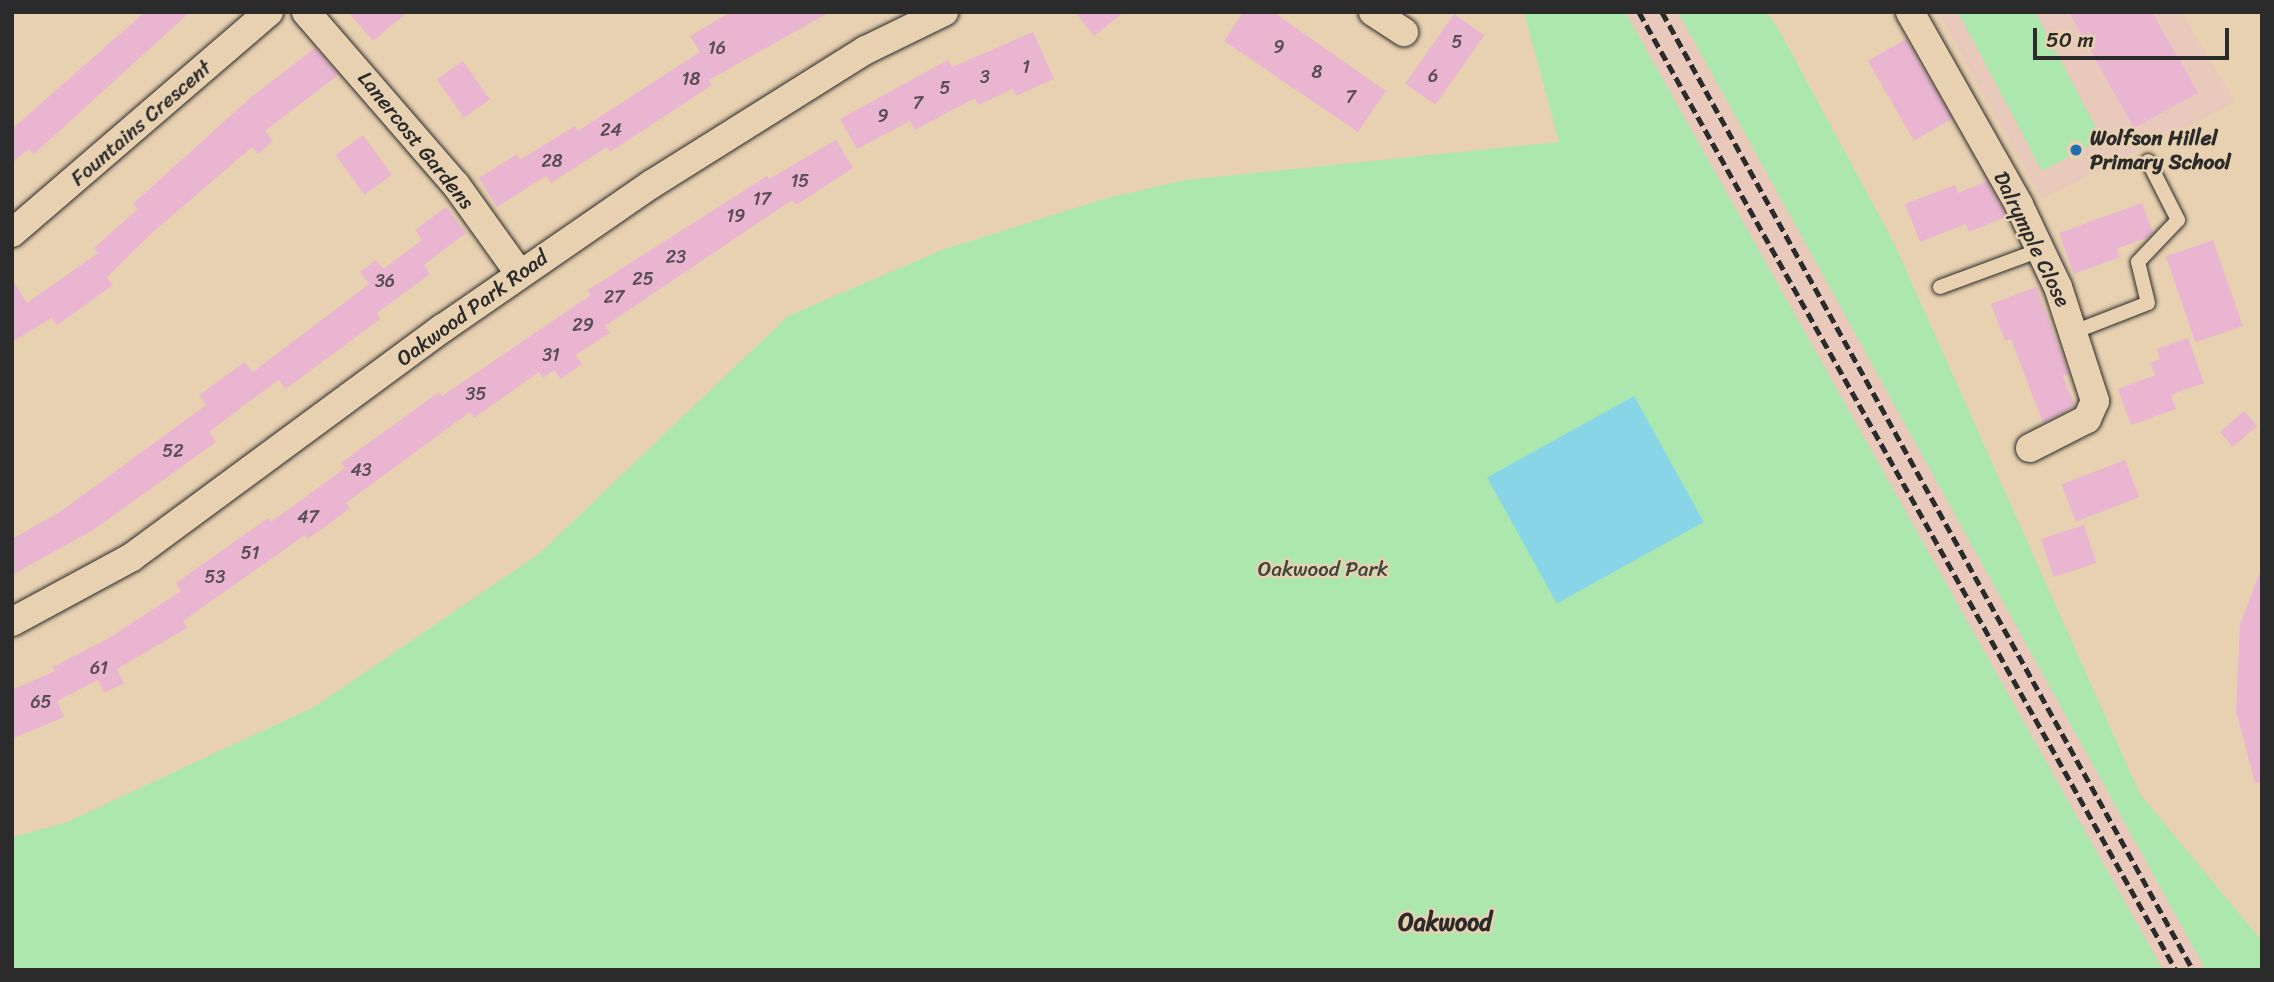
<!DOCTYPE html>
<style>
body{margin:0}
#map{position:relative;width:2274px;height:982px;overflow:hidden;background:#e8d1b1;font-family:Sriracha,sans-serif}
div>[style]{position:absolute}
.built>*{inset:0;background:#e8c9bb}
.green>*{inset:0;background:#ace8ad}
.water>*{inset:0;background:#89d5e8;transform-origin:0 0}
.building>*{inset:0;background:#e9b5d1;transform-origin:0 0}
.roads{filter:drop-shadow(0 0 2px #2b2b2b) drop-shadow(0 0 2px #2b2b2b)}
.lane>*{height:14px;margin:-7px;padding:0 7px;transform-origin:7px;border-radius:7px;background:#e8d1b1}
.street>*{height:28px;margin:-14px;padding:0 14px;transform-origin:14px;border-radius:14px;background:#e8d1b1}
.rail>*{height:5px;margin-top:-2.5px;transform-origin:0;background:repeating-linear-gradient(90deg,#2b2b2b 0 10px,transparent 0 15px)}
.dots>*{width:19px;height:19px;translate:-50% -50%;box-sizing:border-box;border:4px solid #e8d1b1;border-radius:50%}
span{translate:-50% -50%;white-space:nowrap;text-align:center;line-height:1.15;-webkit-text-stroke:5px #e8d1b1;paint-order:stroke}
.number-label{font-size:18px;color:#5a4e54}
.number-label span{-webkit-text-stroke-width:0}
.street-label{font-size:21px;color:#2b2b2b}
.poi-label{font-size:21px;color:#2b2b2b;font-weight:700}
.left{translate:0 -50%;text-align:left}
.park-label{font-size:21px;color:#3e473e}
.quarter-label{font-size:24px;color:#2b2b2b;font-weight:700}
.frame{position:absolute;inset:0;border:14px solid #2b2b2b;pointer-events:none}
.scale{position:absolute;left:2033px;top:28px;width:196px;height:32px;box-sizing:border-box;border:4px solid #2b2b2b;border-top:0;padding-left:9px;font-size:21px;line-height:24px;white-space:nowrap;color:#2b2b2b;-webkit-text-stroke:5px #e8d1b1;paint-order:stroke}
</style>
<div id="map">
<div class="built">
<div style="clip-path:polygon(1625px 12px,1678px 12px,2206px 970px,2163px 970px)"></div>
<div style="clip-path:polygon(1938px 12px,2181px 12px,2235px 102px,2042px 199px)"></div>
</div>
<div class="green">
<div style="clip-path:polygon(1524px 12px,1625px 12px,2163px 970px,12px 970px,12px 837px,65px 823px,314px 707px,539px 554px,788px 316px,942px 250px,1107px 198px,1186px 180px,1559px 142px)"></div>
<div style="clip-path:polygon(1678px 12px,1766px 12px,1779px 30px,1894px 243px,2140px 794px,2262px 941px,2262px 970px,2206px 970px)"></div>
<div style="clip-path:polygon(1958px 12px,2035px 12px,2102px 139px,2042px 171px)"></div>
</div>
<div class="water">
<div style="left:1634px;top:396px;width:144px;height:168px;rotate:61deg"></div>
</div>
<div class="building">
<div style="clip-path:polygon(145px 12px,190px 12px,34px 154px,29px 149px,12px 163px,12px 129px)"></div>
<div style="clip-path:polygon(348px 12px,408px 12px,373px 41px)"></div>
<div style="clip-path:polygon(731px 12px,830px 12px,709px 80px,712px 85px,610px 152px,607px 147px,551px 183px,546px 176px,497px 207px,479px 178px,517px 154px,520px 160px,575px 126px,578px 131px,700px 52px,690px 36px)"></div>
<div style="clip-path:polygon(1075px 12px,1124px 12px,1094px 36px)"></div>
<div style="clip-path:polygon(1243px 12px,1273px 12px,1386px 91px,1358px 132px,1224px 41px)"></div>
<div style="clip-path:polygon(2069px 12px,2152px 12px,2198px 93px,2134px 128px)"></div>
<div style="left:1454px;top:14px;width:37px;height:85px;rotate:35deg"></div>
<div style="clip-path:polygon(1033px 32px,1054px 79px,1016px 96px,1013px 89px,978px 105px,975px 98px,915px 130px,910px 121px,857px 149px,840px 119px,948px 60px,952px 67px)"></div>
<div style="left:1906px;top:39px;width:92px;height:44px;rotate:60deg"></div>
<div style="clip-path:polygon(315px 48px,338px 75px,265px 131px,273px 141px,258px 154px,252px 147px,152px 233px,107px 277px,113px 285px,57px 325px,51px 318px,12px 342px,12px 279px,27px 303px,98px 253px,94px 248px,138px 209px,133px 204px,250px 98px)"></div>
<div style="left:463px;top:61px;width:47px;height:32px;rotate:55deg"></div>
<div style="left:363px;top:135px;width:49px;height:34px;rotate:54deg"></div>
<div style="clip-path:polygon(836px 140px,853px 168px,796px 205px,792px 200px,605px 326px,610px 333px,575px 355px,582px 364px,561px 379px,554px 370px,543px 378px,539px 372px,474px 418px,470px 412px,346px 503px,350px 508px,329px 524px,308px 539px,305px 535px,183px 621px,187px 628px,117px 669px,124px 683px,104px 693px,98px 680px,57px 701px,64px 717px,12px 739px,12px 690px,55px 671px,53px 667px,109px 638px,181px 591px,176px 583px,268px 518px,271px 522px,345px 468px,341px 463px,439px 392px,442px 396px,591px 295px,588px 290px,767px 176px,769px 179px)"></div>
<div style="clip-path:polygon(1987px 181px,2006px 217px,1969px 232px,1966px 224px,1920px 242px,1905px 204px,1955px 185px,1958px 193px)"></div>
<div style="clip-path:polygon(2142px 203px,2153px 233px,2148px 237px,2117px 249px,2120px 257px,2074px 274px,2059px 233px)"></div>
<div style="clip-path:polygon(446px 207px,466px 233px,424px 265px,430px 274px,377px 313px,380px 319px,286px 389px,279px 380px,243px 406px,209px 432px,216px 442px,93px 530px,12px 575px,12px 539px,60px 512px,206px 405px,199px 395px,245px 362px,253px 372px,369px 284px,360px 272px,376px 260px,383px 269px,422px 240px,415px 230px)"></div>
<div style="left:2213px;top:240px;width:91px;height:50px;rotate:71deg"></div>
<div style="clip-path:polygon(2036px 287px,2069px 374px,2063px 376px,2075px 406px,2043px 423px,2011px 339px,2005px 341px,1991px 304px)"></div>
<div style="clip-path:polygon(2188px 338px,2204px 383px,2171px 395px,2176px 409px,2131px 425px,2118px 389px,2155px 375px,2150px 363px,2160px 359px,2157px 349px)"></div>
<div style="left:2244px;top:411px;width:20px;height:32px;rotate:49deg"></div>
<div style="left:2125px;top:460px;width:40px;height:68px;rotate:69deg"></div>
<div style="left:2084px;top:525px;width:40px;height:45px;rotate:72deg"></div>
<div style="clip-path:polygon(2260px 572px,2262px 782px,2255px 783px,2236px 711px,2240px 624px)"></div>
</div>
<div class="roads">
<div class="lane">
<div style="left:1940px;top:287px;width:107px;rotate:-20.3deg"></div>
<div style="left:2074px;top:332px;width:79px;rotate:-21.4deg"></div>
<div style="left:2148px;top:303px;width:42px;rotate:-103.7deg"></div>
<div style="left:2138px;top:262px;width:58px;rotate:-46.4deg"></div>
<div style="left:2178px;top:220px;width:66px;rotate:-117deg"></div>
</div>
<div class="street">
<div style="left:306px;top:12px;width:229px;rotate:49.1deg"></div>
<div style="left:456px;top:185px;width:108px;rotate:54.4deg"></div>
<div style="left:1373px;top:12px;width:37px;rotate:33deg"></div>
<div style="left:1910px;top:12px;width:222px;rotate:60.5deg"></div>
<div style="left:2019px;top:205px;width:91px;rotate:64.6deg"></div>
<div style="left:2058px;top:287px;width:120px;rotate:72deg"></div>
<div style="left:2095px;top:401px;width:20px;rotate:114deg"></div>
<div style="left:2087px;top:419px;width:64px;rotate:153deg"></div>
<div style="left:12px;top:233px;width:339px;rotate:-40.7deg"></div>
<div style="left:12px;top:622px;width:136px;rotate:-28.4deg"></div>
<div style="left:132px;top:557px;width:386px;rotate:-36.4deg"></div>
<div style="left:443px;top:328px;width:254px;rotate:-34.6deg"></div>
<div style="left:652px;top:184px;width:252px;rotate:-32.1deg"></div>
<div style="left:866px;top:50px;width:87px;rotate:-26deg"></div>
</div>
</div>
<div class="rail">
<div style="left:1639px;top:12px;width:1098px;rotate:60.73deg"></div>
<div style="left:1662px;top:12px;width:1095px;rotate:61deg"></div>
</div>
<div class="dots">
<div style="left:2076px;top:150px;background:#1f6fb2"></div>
</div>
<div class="number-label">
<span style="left:1457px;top:42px">5</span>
<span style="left:1279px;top:47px">9</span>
<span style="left:717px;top:48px">16</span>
<span style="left:1026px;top:67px">1</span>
<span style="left:1317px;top:72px">8</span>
<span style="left:1433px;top:76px">6</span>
<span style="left:985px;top:77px">3</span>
<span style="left:691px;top:79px">18</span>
<span style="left:945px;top:88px">5</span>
<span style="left:1351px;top:97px">7</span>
<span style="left:918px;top:103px">7</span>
<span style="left:883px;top:116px">9</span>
<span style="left:611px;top:130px">24</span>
<span style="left:552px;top:161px">28</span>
<span style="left:800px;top:181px">15</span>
<span style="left:762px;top:199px">17</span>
<span style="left:736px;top:216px">19</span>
<span style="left:676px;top:257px">23</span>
<span style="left:643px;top:279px">25</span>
<span style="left:385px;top:281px">36</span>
<span style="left:614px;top:297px">27</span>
<span style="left:583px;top:325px">29</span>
<span style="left:551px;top:355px">31</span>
<span style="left:476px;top:394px">35</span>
<span style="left:173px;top:451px">52</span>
<span style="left:361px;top:470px">43</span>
<span style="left:308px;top:517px">47</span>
<span style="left:250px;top:553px">51</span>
<span style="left:215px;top:577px">53</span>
<span style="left:99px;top:668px">61</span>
<span style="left:41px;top:702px">65</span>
</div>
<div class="street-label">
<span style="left:141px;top:123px;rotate:-41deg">Fountains Crescent</span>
<span style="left:416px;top:140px;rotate:51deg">Lanercost Gardens</span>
<span style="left:2032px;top:239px;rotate:64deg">Dalrymple Close</span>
<span style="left:472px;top:308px;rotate:-36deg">Oakwood Park Road</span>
</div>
<div class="poi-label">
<span class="left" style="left:2090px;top:150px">Wolfson Hillel<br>Primary School</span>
</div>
<div class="park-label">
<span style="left:1323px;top:569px">Oakwood Park</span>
</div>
<div class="quarter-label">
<span style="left:1445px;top:923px">Oakwood</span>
</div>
<div class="frame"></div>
<div class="scale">50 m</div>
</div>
